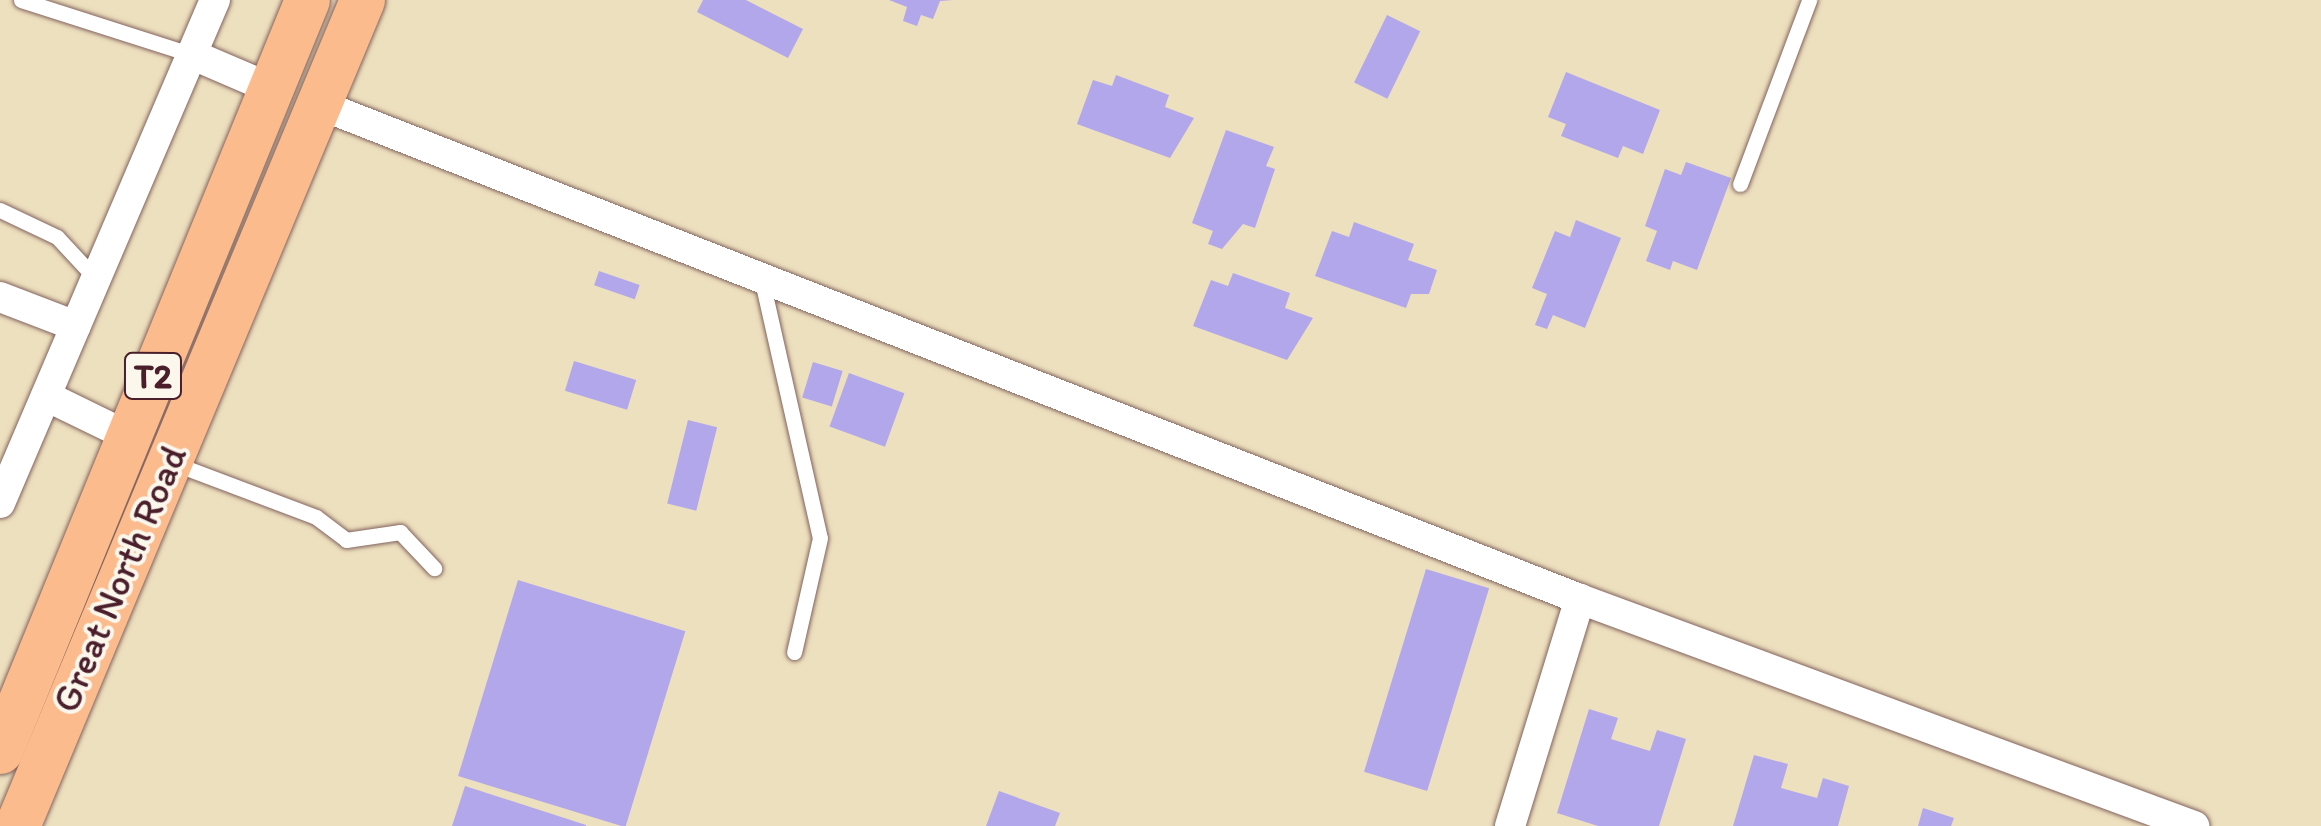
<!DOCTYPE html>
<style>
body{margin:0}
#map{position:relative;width:2321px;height:826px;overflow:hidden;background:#ede0be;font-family:Itim,sans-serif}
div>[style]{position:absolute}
.building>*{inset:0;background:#b2a7eb;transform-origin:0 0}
.roads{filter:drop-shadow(0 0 2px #83635e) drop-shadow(0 0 2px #83635e)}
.lane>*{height:15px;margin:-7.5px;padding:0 7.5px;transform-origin:7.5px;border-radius:7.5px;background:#fff}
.street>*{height:30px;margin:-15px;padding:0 15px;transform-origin:15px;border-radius:15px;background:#fff}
.primary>*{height:45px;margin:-22.5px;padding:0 22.5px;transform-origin:22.5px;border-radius:22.5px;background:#fbbb8d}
span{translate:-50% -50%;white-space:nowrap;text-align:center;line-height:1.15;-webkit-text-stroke:8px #fbf7ec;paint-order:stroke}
.shield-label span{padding:2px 8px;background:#fbf7ec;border:2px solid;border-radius:8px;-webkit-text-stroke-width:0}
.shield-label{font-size:35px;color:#4a1f2b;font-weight:700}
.street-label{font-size:38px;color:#4a1f2b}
</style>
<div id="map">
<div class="building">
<div style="clip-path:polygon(703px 0,746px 0,803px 29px,788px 58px,697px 12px)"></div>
<div style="clip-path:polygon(889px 0,953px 0,940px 1px,933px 19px,921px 15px,917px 26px,903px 21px,907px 7px)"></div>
<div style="left:1387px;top:15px;width:37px;height:75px;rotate:26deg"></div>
<div style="clip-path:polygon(1566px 72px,1660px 110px,1643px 154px,1623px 146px,1618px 158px,1561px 136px,1566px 124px,1548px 117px)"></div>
<div style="clip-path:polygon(1116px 75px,1169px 95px,1165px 107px,1194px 118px,1170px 158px,1077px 124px,1093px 80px,1112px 86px)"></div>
<div style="clip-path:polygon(1226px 130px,1274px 147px,1266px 166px,1275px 169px,1255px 228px,1243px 224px,1222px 249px,1208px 244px,1213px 231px,1192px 223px)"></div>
<div style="clip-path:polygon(1686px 162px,1731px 178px,1697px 270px,1673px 261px,1670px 270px,1646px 261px,1657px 231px,1645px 226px,1665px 169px,1681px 175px)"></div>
<div style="clip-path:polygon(1576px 220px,1621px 238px,1585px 328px,1553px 315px,1547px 329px,1535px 325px,1547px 294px,1532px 288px,1555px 231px,1570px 237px)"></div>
<div style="clip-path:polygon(1354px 222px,1414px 244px,1408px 260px,1437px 270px,1429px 294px,1411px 294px,1406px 308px,1315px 276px,1332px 231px,1349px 237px)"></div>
<div style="left:599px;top:271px;width:43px;height:15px;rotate:19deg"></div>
<div style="clip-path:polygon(1233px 273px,1290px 293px,1285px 308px,1313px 318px,1287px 360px,1193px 326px,1211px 280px,1228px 286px)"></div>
<div style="left:574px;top:361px;width:65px;height:31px;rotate:17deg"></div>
<div style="left:813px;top:362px;width:31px;height:37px;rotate:17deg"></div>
<div style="left:849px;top:373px;width:59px;height:57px;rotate:20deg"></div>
<div style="left:688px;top:420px;width:30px;height:86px;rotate:14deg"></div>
<div style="left:1426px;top:569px;width:66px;height:212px;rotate:17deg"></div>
<div style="left:518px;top:580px;width:175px;height:205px;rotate:17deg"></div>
<div style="clip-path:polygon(1589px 709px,1618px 718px,1611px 739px,1650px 751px,1657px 730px,1686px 739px,1659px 826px,1598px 826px,1557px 813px)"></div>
<div style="clip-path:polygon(1754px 755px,1788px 764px,1781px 788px,1817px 798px,1823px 778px,1849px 786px,1838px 826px,1733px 826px)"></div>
<div style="clip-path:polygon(465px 786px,586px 825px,586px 826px,452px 826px)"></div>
<div style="clip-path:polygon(999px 791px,1060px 813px,1055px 826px,986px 826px)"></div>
<div style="clip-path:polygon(1923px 808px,1954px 818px,1951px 826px,1918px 826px)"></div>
</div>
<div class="roads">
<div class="lane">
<div style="left:21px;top:0;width:181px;rotate:17.7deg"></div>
<div style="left:1740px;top:184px;width:197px;rotate:-69.4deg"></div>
<div style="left:0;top:210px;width:63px;rotate:25.3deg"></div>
<div style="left:57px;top:237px;width:57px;rotate:47.1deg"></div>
<div style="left:762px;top:281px;width:263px;rotate:77.3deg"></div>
<div style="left:820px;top:538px;width:117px;rotate:102.8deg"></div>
<div style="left:173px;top:463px;width:153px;rotate:20.7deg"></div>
<div style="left:316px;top:517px;width:38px;rotate:37deg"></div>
<div style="left:346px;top:540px;width:55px;rotate:-8.4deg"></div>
<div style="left:400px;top:532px;width:50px;rotate:46.6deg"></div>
</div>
<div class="street">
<div style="left:193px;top:55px;width:84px;rotate:23.2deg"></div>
<div style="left:318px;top:104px;width:1356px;rotate:21.42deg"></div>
<div style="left:1580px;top:599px;width:655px;rotate:20.29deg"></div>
<div style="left:0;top:297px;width:81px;rotate:20.9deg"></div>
<div style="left:46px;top:396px;width:91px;rotate:26deg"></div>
<div style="left:0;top:503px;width:547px;rotate:-66.86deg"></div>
<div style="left:1510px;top:826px;width:238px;rotate:-72.9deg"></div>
</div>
<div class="primary">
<div style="left:0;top:751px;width:811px;rotate:-67.77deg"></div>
<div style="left:17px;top:826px;width:895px;rotate:-67.33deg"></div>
</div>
</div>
<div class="shield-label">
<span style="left:153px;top:376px">T2</span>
</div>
<div class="street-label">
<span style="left:120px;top:579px;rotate:-67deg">Great North Road</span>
</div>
</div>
